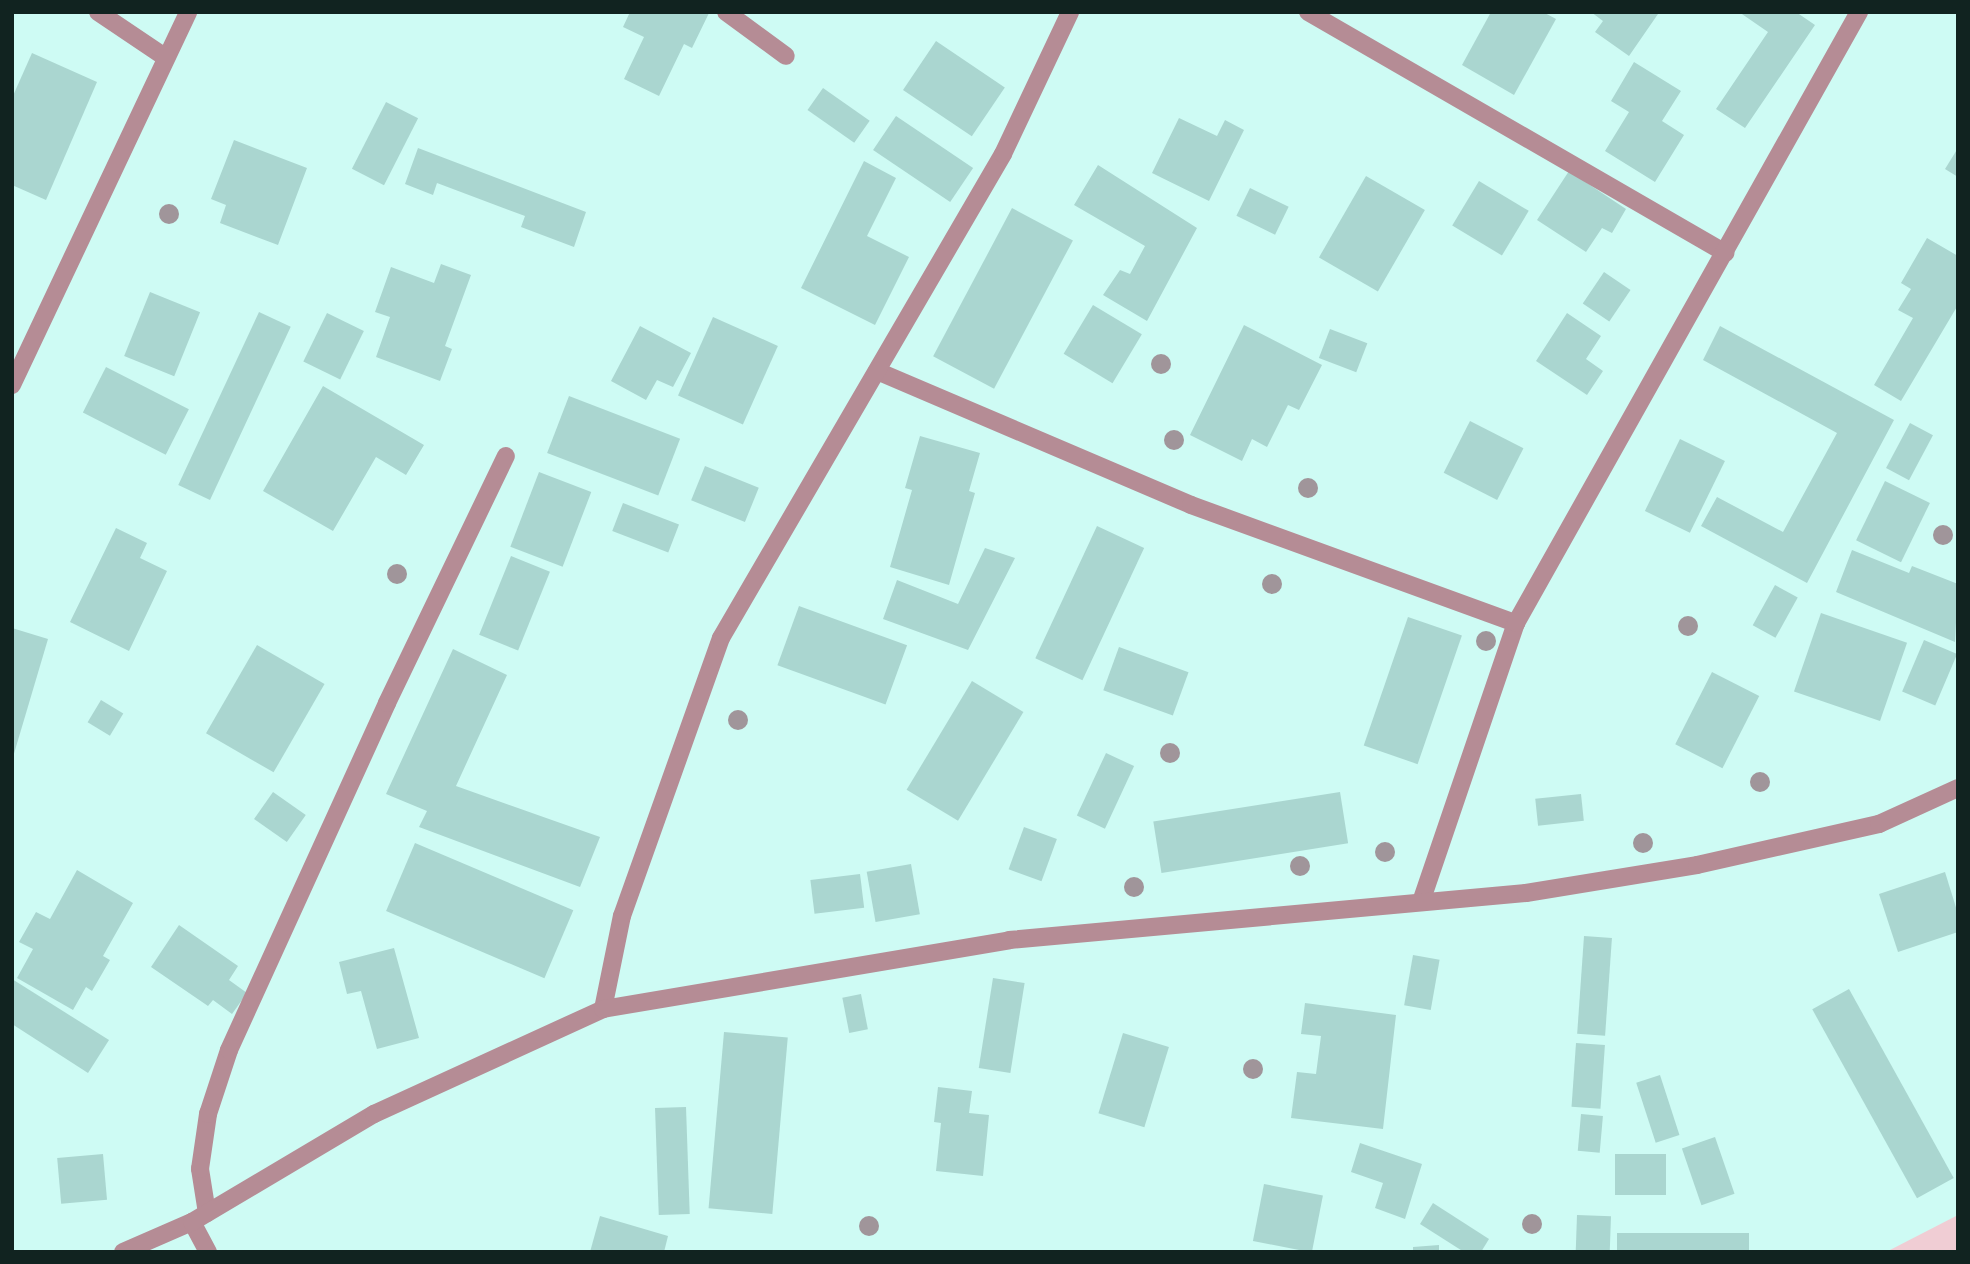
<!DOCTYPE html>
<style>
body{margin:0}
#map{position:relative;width:1970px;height:1264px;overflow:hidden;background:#cefbf4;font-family:"Zilla Slab",serif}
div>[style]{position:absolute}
.green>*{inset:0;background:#f0cdd4}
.building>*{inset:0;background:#aad6d0;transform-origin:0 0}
.minor>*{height:18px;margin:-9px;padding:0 9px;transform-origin:9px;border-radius:9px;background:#b58c95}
.trees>*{width:20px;height:20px;margin:-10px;border-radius:50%;background:#a0959a}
span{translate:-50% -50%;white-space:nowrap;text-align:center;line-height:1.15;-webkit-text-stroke:5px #fefefe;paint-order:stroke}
.frame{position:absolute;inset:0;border:14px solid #112320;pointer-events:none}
</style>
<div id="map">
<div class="green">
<div style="clip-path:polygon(1958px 1215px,1958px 1252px,1887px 1252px,1888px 1251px)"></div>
</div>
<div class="building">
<div style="clip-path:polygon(630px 12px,709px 13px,692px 48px,684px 44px,659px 96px,624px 79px,644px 37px,623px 27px)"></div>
<div style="clip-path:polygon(1491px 12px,1543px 12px,1556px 19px,1514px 95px,1462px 65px)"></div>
<div style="clip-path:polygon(1591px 12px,1655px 12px,1658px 14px,1629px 56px,1595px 32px,1603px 21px)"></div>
<div style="clip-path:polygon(1739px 12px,1796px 12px,1815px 25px,1745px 128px,1716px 109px,1768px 32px)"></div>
<div style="left:936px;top:41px;width:83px;height:59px;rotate:34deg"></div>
<div style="clip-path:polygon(32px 53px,97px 82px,46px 200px,12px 185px,12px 98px)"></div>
<div style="clip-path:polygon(1634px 62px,1681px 91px,1662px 121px,1684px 135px,1655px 182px,1605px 151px,1629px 112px,1611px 101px)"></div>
<div style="left:823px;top:88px;width:57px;height:27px;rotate:35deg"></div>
<div style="left:386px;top:102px;width:36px;height:75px;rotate:27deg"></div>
<div style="left:896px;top:116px;width:93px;height:41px;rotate:34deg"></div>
<div style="clip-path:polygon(1179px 118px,1217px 136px,1225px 120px,1244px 130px,1209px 201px,1152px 173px)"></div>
<div style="clip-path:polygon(234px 140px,307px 168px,278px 245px,220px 223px,226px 205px,211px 199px)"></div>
<div style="clip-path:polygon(418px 148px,586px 212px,574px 247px,521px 227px,525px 216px,437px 183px,433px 195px,405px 184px)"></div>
<div style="clip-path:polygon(1958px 148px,1958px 177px,1945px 169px)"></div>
<div style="clip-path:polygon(864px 161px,896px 178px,867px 236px,909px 257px,875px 325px,801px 288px)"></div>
<div style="clip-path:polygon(1098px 165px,1197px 228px,1147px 321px,1103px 295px,1120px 270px,1130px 274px,1145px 246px,1074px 205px)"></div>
<div style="clip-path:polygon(1569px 171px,1626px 209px,1612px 233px,1602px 228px,1586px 252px,1537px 220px)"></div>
<div style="left:1366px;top:176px;width:68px;height:94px;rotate:30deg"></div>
<div style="left:1479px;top:181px;width:58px;height:52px;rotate:31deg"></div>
<div style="left:1250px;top:188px;width:43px;height:31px;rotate:26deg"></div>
<div style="left:1012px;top:208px;width:69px;height:168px;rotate:28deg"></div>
<div style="clip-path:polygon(1927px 238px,1958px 256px,1958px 305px,1901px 401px,1874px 385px,1913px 318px,1898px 310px,1911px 289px,1901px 283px)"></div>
<div style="clip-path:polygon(441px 264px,471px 275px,445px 346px,452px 349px,440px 381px,376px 357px,390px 317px,375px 312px,391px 267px,434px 283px)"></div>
<div style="left:1604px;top:272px;width:32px;height:38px;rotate:34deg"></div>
<div style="left:150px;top:292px;width:54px;height:69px;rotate:22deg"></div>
<div style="left:1093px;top:305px;width:57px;height:57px;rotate:31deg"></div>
<div style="left:259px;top:312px;width:35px;height:191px;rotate:25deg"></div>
<div style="left:327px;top:313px;width:41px;height:54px;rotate:26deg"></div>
<div style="clip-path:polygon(1567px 313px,1601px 336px,1586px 359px,1603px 371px,1587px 395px,1536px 361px)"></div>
<div style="left:713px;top:317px;width:71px;height:86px;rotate:24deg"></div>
<div style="clip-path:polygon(1244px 325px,1322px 365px,1299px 410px,1288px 405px,1267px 447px,1252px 439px,1242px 461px,1190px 435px)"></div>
<div style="clip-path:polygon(640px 326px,691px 353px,673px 387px,657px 380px,646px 400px,611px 381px)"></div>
<div style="clip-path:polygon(1720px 326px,1894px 420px,1807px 583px,1701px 526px,1717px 497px,1783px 532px,1837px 433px,1703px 360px)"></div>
<div style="left:1330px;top:329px;width:40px;height:31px;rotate:21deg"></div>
<div style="left:106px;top:367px;width:93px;height:51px;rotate:27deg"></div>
<div style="clip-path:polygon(323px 386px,424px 445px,406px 475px,376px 457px,333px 531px,263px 491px)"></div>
<div style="left:569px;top:396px;width:119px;height:61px;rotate:21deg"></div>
<div style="left:1470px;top:421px;width:60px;height:58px;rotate:27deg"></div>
<div style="left:1910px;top:423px;width:26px;height:51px;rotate:28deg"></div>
<div style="clip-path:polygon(920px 436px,980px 453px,969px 491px,975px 493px,949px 585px,890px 567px,912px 490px,905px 488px)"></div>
<div style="left:1680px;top:439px;width:50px;height:80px;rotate:26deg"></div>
<div style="left:705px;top:466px;width:58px;height:37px;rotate:22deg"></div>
<div style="left:539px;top:472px;width:56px;height:80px;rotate:21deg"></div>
<div style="left:1885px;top:481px;width:50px;height:66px;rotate:26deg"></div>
<div style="left:623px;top:503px;width:60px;height:30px;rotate:21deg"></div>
<div style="left:1097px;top:526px;width:52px;height:146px;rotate:25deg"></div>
<div style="clip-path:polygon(116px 528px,147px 543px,140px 558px,167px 571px,129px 651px,70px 622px)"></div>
<div style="clip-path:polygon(985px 548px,1015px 558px,968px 650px,883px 619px,897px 580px,958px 604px)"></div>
<div style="clip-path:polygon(1852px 550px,1909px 573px,1912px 566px,1958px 584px,1955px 642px,1836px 592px)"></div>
<div style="left:511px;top:556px;width:42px;height:85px;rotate:22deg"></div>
<div style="left:1775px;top:585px;width:26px;height:46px;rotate:29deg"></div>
<div style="left:799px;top:606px;width:115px;height:63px;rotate:20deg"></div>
<div style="left:1821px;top:613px;width:91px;height:83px;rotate:19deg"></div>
<div style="left:1408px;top:617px;width:57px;height:136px;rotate:19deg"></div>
<div style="clip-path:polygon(12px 628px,48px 639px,13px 757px,12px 757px)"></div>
<div style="left:1924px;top:640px;width:36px;height:56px;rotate:23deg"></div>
<div style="left:257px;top:645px;width:78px;height:102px;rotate:30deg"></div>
<div style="left:1119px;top:647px;width:74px;height:46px;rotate:20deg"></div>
<div style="clip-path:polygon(453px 649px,507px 675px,456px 786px,600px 837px,580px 887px,419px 827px,427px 811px,386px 794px)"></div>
<div style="left:1712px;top:672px;width:53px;height:81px;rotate:27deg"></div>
<div style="left:972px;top:681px;width:60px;height:127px;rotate:31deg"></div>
<div style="left:101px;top:700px;width:26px;height:26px;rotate:31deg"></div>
<div style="left:1106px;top:753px;width:31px;height:69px;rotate:25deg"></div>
<div style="left:273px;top:792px;width:40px;height:33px;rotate:35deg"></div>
<div style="left:1340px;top:792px;width:52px;height:189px;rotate:81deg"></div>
<div style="left:1581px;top:794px;width:27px;height:46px;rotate:84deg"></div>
<div style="left:1024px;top:827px;width:35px;height:45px;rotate:20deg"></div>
<div style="left:415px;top:843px;width:172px;height:74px;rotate:23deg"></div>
<div style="left:911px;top:864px;width:51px;height:45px;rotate:80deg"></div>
<div style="clip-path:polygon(77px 870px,133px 903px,103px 956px,110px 960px,92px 991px,86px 987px,73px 1010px,17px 978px,33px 949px,19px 942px,36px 912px,50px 919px)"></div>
<div style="clip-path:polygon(1945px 872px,1958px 914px,1958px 932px,1898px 952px,1879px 894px)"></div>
<div style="left:860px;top:874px;width:34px;height:50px;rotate:83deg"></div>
<div style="clip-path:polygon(179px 925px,238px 966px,229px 980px,247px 993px,232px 1014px,213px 1000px,208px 1006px,151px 967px)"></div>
<div style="left:1584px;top:936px;width:28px;height:98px;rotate:4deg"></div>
<div style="clip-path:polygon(394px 948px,419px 1038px,377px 1049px,361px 991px,347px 994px,339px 962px)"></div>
<div style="left:1413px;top:955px;width:27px;height:51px;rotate:10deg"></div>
<div style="left:993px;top:978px;width:32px;height:91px;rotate:9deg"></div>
<div style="clip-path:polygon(12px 979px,109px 1040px,88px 1073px,12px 1024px)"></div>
<div style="left:1849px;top:989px;width:216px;height:42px;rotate:61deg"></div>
<div style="left:861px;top:994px;width:36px;height:19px;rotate:79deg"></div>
<div style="clip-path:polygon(1305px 1003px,1396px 1015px,1383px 1129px,1291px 1118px,1297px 1072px,1316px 1074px,1321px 1036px,1301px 1034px)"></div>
<div style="left:724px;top:1032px;width:64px;height:177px;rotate:5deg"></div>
<div style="left:1123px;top:1033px;width:48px;height:84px;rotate:17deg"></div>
<div style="left:1576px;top:1043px;width:29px;height:64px;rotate:4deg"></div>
<div style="left:1660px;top:1075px;width:63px;height:25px;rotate:72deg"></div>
<div style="clip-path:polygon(938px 1087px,972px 1091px,969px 1113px,989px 1115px,983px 1176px,936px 1171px,941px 1123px,934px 1122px)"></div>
<div style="left:686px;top:1107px;width:107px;height:31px;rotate:88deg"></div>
<div style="left:1581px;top:1114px;width:22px;height:37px;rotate:5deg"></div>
<div style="left:1715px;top:1137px;width:60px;height:35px;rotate:71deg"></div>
<div style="clip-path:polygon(1360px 1143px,1422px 1164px,1405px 1219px,1375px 1208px,1383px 1183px,1351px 1172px)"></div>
<div style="left:103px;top:1154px;width:46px;height:46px;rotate:85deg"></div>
<div style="left:1666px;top:1154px;width:41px;height:51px;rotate:90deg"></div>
<div style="left:1264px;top:1184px;width:60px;height:58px;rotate:11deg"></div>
<div style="clip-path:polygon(1433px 1203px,1489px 1239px,1481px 1252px,1464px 1252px,1420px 1224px)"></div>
<div style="left:1577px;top:1215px;width:34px;height:37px;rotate:2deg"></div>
<div style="clip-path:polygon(600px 1216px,668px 1236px,664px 1252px,590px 1252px)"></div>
<div style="left:1749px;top:1233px;width:19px;height:132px;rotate:90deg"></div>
<div style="clip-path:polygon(1439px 1245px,1439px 1252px,1413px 1252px,1413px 1247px)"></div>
</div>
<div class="minor">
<div style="left:98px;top:12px;width:81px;rotate:33.9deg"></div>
<div style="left:726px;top:12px;width:74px;rotate:36.3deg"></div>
<div style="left:1308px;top:12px;width:482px;rotate:30deg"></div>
<div style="left:877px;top:371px;width:341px;rotate:23.1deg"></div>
<div style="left:1191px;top:505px;width:346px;rotate:20deg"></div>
<div style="left:12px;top:385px;width:412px;rotate:-64.7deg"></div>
<div style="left:1422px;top:899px;width:292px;rotate:-71.2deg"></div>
<div style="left:1516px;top:623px;width:701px;rotate:-60.69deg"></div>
<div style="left:603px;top:1009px;width:95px;rotate:-78.5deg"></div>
<div style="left:622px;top:916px;width:295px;rotate:-70.4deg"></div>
<div style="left:721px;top:638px;width:560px;rotate:-59.77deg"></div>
<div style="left:1003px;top:154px;width:157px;rotate:-64.7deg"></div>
<div style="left:207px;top:1213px;width:45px;rotate:-99deg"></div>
<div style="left:200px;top:1169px;width:56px;rotate:-81.7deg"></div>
<div style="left:208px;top:1114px;width:67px;rotate:-71.8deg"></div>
<div style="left:229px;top:1050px;width:381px;rotate:-65.5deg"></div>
<div style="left:387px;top:703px;width:274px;rotate:-64.3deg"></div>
<div style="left:192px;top:1222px;width:34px;rotate:62deg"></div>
<div style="left:123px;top:1252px;width:75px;rotate:-23.5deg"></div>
<div style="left:192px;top:1222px;width:212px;rotate:-30.7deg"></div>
<div style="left:374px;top:1114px;width:252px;rotate:-24.6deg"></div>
<div style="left:603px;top:1009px;width:412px;rotate:-9.6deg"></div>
<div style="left:1009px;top:940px;width:519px;rotate:-5.19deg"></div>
<div style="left:1526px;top:893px;width:173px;rotate:-9.3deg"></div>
<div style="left:1697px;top:865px;width:187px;rotate:-12.7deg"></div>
<div style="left:1879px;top:824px;width:87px;rotate:-24.5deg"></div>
</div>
<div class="trees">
<div style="left:169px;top:214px"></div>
<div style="left:1161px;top:364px"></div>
<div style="left:1174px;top:440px"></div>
<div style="left:1308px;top:488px"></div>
<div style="left:1943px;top:535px"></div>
<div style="left:397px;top:574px"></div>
<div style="left:1272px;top:584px"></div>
<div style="left:1688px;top:626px"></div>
<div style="left:1486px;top:641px"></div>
<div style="left:738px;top:720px"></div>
<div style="left:1170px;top:753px"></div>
<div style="left:1760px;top:782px"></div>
<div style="left:1643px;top:843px"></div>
<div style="left:1385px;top:852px"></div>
<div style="left:1300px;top:866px"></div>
<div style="left:1134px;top:887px"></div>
<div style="left:1253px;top:1069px"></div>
<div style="left:1532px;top:1224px"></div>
<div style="left:869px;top:1226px"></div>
</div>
<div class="frame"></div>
</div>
